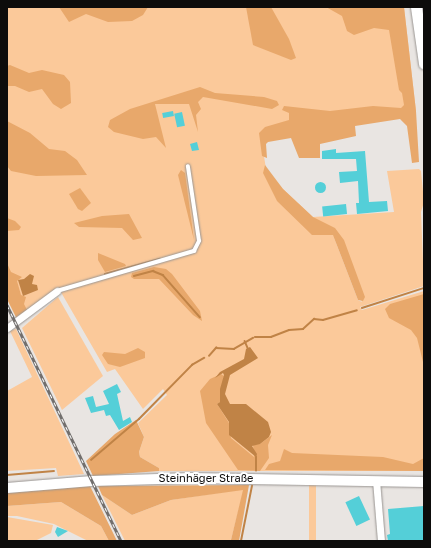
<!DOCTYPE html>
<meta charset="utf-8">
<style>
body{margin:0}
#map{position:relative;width:431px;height:548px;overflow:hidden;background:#e9e5e2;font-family:"Golos Text",sans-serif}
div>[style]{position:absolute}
.green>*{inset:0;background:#fbc99a;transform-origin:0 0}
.forest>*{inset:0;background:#e8a86b}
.water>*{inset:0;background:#c08346}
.stream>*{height:1.5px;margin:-0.75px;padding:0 0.75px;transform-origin:0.75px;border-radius:0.75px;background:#c08346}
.building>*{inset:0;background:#54cfd8;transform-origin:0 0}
.round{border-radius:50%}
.roads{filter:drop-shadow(0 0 1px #999592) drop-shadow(0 0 1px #999592)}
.service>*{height:3.5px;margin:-1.75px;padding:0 1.75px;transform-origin:1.75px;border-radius:1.75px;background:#fff}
.minor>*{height:7px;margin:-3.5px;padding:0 3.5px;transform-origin:3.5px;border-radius:3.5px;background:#fff}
.secondary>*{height:10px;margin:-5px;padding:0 5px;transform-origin:5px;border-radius:5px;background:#fff}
.primary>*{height:11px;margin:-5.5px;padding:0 5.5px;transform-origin:5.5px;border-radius:5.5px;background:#fff}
.rail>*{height:3px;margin-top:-1.5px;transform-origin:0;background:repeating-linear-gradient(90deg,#fff 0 4.5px,#726f6d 0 9px);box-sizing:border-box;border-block:1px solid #726f6d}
span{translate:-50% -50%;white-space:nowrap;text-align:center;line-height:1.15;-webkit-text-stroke:4px #fff;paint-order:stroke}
.street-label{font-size:11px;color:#0d0c0b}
.frame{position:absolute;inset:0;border:8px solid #0d0c0b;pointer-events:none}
</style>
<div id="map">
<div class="green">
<div style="clip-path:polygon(evenodd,7px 7px,404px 7px,416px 111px,261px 137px,266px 169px,283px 189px,313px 217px,394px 212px,387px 171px,419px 169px,421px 171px,424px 202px,421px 212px,424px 286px,360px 307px,362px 310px,424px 291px,424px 471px,159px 471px,159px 468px,140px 457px,139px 452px,144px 437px,138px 423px,167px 395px,163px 389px,143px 409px,115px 369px,107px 372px,58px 287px,17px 319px,7px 299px,7px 7px,333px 235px,362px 302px,358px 300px,333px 235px)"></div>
<div style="clip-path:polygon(58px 297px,103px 376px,62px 410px,22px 328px)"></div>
<div style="clip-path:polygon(16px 329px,84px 474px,58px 476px,56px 468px,7px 471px,7px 391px,32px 377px,10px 331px)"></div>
<div style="left:309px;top:485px;width:7px;height:56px"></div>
<div style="clip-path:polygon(244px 489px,231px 540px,227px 541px,125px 541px,102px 495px,132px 515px,171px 500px)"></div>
<div style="clip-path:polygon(61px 502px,101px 526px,109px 541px,88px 541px,54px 524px,17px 516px,7px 516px,7px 506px)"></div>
<div style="clip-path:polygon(7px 517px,53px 525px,51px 533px,35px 541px,7px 541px)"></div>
</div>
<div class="forest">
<div style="clip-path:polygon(59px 7px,148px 7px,143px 15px,132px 21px,108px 22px,86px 14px,69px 22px)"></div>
<div style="clip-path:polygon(246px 7px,271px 7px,289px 39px,296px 58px,291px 60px,253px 45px)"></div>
<div style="clip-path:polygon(326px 7px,404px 7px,416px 111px,419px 162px,412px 163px,407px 126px,400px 119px,355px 126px,356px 136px,320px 144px,320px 158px,299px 158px,291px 138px,268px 142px,266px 144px,267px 158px,262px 156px,259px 133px,265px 127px,289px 120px,289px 113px,282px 110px,284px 106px,330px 111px,373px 106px,401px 108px,404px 105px,402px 93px,399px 90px,389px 30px,374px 28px,354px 35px,347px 31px,342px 16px)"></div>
<div style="clip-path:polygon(10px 65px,29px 73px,42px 70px,64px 75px,70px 82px,71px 103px,61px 109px,53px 104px,42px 89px,29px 92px,15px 86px,7px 86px,7px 66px)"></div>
<div style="clip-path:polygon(200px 87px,215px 93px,264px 97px,277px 101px,279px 105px,272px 109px,203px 97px,198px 102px,201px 109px,196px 115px,198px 132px,189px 104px,155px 104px,166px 148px,156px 137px,143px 139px,114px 132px,108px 127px,110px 120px,130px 109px)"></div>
<div style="clip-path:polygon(7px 121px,30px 133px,49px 149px,65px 151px,77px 160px,87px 175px,36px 176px,11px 171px,7px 166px)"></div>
<div style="clip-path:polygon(265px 165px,283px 189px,313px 217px,335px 228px,344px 240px,365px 297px,363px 301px,358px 300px,333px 235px,312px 235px,277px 201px,263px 173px)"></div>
<div style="clip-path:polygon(181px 170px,185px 173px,194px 240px,178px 175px)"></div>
<div style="clip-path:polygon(80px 188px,91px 203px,82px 211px,78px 209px,69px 194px)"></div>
<div style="clip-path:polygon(129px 214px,142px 238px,133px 240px,122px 228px,79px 227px,74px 223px,102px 216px)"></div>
<div style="clip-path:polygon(7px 218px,15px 221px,21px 227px,19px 230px,7px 231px)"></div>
<div style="clip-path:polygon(98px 253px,125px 264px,126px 266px,105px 272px,98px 260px)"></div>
<div style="clip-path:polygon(7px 263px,11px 272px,22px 277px,17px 281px,21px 295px,26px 297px,24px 304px,27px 310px,16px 317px,7px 299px)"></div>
<div style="clip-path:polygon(154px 267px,166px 269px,172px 274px,200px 311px,202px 321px,193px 315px,159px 279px,134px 279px,131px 277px,132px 273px)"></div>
<div style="clip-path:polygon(424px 294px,424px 366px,417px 338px,411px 330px,389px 318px,385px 309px,390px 304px)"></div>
<div style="clip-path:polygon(138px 348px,145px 352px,145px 358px,120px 367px,108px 364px,102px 355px,104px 352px,125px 354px)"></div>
<div style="clip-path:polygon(221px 374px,224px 376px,220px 402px,217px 404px,229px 423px,231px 438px,254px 457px,253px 444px,260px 444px,272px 435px,268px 445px,269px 458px,260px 471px,238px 470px,206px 423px,200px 391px,210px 379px)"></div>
<div style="clip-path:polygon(136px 420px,144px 437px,139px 452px,140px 457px,159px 468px,159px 471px,93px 476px,86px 461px,115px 434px)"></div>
<div style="clip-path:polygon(284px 449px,292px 453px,383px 457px,413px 464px,424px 458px,424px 471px,265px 470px,269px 464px,280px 461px)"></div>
<div style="clip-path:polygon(249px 485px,239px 541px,231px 540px,243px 490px,171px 500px,132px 515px,102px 495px,98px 486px)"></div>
<div style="clip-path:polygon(90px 486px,117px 541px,109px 541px,101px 526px,61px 502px,7px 506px,7px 493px)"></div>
</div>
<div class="water">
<div style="clip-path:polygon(30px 274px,34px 276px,32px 284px,37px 285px,38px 290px,23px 296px,18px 280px,24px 279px)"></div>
<div style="clip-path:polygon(250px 347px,258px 358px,230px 375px,225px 394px,230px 404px,246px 404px,268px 422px,271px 432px,269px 437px,260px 444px,252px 446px,257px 454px,256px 457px,229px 435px,229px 422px,217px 404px,220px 402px,220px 389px,224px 375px,223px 373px,215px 378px,220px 372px,244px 359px,246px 349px)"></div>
</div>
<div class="stream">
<div style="left:105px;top:274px;width:57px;rotate:-15.3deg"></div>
<div style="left:134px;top:276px;width:20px;rotate:-15deg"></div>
<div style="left:153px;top:271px;width:11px;rotate:22deg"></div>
<div style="left:163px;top:275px;width:56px;rotate:48.6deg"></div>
<div style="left:362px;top:308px;width:65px;rotate:-17.9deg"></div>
<div style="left:255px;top:337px;width:16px"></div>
<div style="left:271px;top:337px;width:19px;rotate:-21deg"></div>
<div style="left:289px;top:330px;width:14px;rotate:-4deg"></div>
<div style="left:303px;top:329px;width:15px;rotate:-42deg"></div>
<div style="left:314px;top:319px;width:9px;rotate:6deg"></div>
<div style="left:323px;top:320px;width:35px;rotate:-16deg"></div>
<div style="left:245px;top:341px;width:8px;rotate:67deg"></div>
<div style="left:209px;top:356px;width:11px;rotate:-49deg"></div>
<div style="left:216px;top:348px;width:18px;rotate:3deg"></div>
<div style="left:234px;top:349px;width:22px;rotate:-30deg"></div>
<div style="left:91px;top:460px;width:63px;rotate:-40.5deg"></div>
<div style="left:139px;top:419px;width:76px;rotate:-45.5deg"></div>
<div style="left:192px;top:365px;width:14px;rotate:-30deg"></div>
<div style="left:256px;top:471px;width:14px;rotate:-90deg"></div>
<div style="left:7px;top:475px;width:47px;rotate:-4.9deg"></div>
<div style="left:241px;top:541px;width:56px;rotate:-78.7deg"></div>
</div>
<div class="building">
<div style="left:173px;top:111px;width:5px;height:11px;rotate:79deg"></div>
<div style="left:182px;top:112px;width:14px;height:8px;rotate:78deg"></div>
<div style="clip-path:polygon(197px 142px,199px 150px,192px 151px,190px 144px)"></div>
<div style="clip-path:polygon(336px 149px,336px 153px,365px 151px,369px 202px,387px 201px,388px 211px,357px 214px,356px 203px,359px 203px,358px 181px,340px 183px,339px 172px,357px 171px,356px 159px,322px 159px,322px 151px)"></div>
<div class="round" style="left:314.5px;top:181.5px;width:11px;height:11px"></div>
<div style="left:346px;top:204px;width:10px;height:24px;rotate:84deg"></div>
<div style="clip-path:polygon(117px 384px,121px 392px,117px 394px,123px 421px,130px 417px,132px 422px,119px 430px,110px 415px,106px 416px,104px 410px,91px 413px,85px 398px,93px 396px,96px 407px,109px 404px,103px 391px)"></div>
<div style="left:359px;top:496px;width:26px;height:15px;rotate:65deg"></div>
<div style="clip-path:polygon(424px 506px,424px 541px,388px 541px,387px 535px,390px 534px,388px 509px)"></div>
<div style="clip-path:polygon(57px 527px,68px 531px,58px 537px,55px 532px)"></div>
</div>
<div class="roads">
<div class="service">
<div style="left:57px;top:291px;width:143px;rotate:-16.3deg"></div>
<div style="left:194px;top:251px;width:11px;rotate:-63deg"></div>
<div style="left:199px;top:241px;width:75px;rotate:-98.5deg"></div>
</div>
<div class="minor">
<div style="left:7px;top:328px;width:62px;rotate:-36.5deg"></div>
<div style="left:376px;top:480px;width:61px;rotate:85.3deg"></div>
</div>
<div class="secondary">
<div style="left:7px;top:488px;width:85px;rotate:-4.7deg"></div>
<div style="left:92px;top:481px;width:99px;rotate:-1.7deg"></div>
<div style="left:191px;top:478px;width:233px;rotate:1deg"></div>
</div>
<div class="primary">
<div style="left:416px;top:7px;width:57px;rotate:81.9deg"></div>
</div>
</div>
<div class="rail">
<div style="left:7px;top:305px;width:262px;rotate:64.2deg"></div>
</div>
<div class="street-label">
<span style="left:206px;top:478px">Steinhäger Straße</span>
</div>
<div class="frame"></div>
</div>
